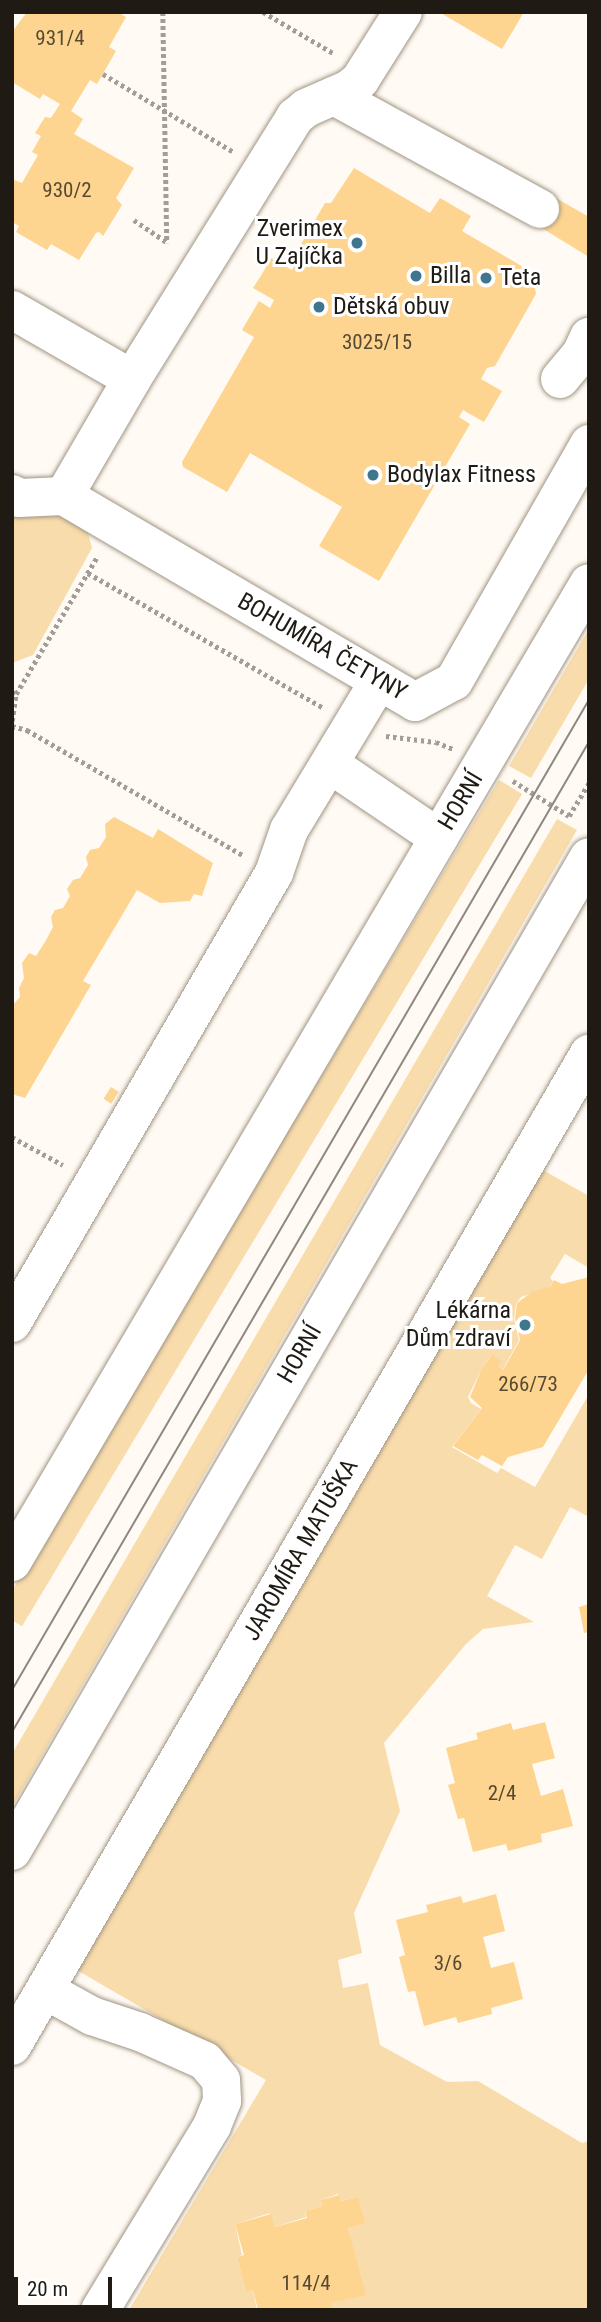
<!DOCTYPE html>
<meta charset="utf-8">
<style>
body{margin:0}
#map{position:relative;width:601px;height:2322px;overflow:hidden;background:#fffaf3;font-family:"Roboto Condensed",sans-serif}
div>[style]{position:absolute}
.green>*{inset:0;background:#f9dcab;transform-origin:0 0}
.building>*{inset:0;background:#fed590;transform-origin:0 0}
.path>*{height:4.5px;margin-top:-2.25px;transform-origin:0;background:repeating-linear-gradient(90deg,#a29d96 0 3.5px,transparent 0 7px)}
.roads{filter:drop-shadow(0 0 2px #a09585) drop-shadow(0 0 2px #a09585)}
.minor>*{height:38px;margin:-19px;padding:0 19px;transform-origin:19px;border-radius:19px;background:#fff}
.tram>*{height:2px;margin:-1px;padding:0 1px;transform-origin:1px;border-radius:1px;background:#8d8982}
.dots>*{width:19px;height:19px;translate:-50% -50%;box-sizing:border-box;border:4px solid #fff;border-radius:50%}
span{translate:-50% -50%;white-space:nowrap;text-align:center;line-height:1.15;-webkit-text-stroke:6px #fff;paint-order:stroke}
.number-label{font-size:21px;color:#574a33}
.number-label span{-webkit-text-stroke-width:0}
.poi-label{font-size:24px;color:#1f1b14}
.right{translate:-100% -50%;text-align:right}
.left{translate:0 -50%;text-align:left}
.street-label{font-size:24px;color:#1f1b14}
.frame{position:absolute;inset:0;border:14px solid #1f1b14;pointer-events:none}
.scale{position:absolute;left:14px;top:2277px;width:98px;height:32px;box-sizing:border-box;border:4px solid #1f1b14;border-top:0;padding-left:9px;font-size:21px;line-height:24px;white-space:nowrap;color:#1f1b14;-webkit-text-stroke:5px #fff;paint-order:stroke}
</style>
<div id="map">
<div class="green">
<div style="clip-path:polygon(12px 504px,57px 514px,88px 533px,92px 548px,33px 655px,12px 663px)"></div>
<div style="clip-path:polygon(589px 629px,589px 679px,531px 778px,509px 766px)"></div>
<div style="left:499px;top:780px;width:27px;height:971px;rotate:31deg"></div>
<div style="clip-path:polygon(557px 819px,577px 830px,12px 1807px,12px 1754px)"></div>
<div style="clip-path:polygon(541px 1169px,589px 1196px,589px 1268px,565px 1254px,550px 1278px,553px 1281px,549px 1288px,521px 1297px,516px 1304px,514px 1319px,519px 1340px,502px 1371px,497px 1368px,500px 1362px,491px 1356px,480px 1372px,468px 1397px,471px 1403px,481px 1409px,452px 1447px,497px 1473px,501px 1468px,535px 1487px,589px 1394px,589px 1517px,570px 1507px,542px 1559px,515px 1545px,487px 1596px,534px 1622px,483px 1629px,466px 1644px,384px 1743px,400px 1811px,354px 1913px,362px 1953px,338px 1960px,343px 1988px,368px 1983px,380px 2045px,447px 2082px,478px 2081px,582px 2143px,589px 2141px,589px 2310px,332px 2310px,331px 2303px,364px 2294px,348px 2228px,358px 2197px,341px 2201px,338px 2194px,321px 2200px,322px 2206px,305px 2211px,306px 2217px,275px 2227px,270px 2213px,235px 2224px,242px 2255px,237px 2257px,246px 2291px,253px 2290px,257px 2310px,129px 2310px,266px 2080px,75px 1969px)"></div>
</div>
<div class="building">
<div style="clip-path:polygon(27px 12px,118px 12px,126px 17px,109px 47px,116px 51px,97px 84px,90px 80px,71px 111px,83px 119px,74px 134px,134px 168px,116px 198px,122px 205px,103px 236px,99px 232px,96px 233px,79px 260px,51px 244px,47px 250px,16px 232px,19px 226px,12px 222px,12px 179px,22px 183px,38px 155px,32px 152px,41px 136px,35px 133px,45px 117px,51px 118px,60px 104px,43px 94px,40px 99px,12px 82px,12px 32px)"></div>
<div style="clip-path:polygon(439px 12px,524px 12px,502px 49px)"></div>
<div style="clip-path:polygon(354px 168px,430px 213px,440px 198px,471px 216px,462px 231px,530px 271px,529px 284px,535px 288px,536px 294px,495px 366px,487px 368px,481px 379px,502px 391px,484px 422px,463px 410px,459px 417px,470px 424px,379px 581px,319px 546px,342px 507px,250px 453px,227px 492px,183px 467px,182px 462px,254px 337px,242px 330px,259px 301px,270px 308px,274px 300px,253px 288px,262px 274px,271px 258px,292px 270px,299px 258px,297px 251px,325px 203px,331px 203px)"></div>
<div style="clip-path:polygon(549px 194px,589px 217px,589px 257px,532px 222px)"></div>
<div style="clip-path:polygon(114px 817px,153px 838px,158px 829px,213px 863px,202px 896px,194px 894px,190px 901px,160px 903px,137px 890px,83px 981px,91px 985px,25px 1098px,12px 1094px,12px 1006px,20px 997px,19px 988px,24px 978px,22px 963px,29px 953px,36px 956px,45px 942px,53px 927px,51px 917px,55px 910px,63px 908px,70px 896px,67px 889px,73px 880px,80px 878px,88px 865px,86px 857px,90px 850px,99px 848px,106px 837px,105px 824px)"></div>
<div style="left:111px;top:1087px;width:9px;height:14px;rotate:32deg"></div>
<div style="clip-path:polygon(589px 1277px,589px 1369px,543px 1447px,508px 1457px,502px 1466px,482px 1455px,478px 1460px,453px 1446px,482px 1408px,470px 1397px,481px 1370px,492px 1355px,501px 1361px,498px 1367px,503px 1370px,520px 1340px,515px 1318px,517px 1303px,532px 1292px,550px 1287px,554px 1280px,562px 1284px)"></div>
<div style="clip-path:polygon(589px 1604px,589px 1632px,584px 1633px,579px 1607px)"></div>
<div style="clip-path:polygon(545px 1722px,555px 1758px,532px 1764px,541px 1796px,563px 1789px,573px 1826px,541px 1834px,542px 1842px,508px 1851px,506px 1844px,473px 1852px,464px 1818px,458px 1819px,448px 1785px,455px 1783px,446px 1748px,478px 1739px,476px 1733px,511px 1723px,513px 1730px)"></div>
<div style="clip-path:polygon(496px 1894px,505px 1931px,483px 1937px,491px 1968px,514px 1962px,523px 1999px,491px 2008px,492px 2014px,458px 2023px,456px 2017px,424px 2026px,415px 1991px,408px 1992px,399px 1957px,405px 1955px,396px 1920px,428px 1912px,426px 1905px,461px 1896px,463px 1903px)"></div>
<div style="clip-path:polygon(339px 2195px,341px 2201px,358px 2197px,365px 2223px,348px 2228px,366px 2295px,331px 2303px,333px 2310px,258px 2310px,253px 2290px,246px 2292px,237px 2257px,244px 2255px,235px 2224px,271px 2214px,275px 2227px,307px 2218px,305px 2211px,322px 2206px,321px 2200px)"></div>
</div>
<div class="path">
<div style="left:163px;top:12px;width:231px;rotate:89deg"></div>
<div style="left:263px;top:12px;width:83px;rotate:30.3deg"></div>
<div style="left:103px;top:74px;width:152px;rotate:30.8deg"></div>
<div style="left:134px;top:220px;width:41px;rotate:34.1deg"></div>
<div style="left:88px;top:573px;width:272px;rotate:29.8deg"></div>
<div style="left:12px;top:692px;width:4px;rotate:27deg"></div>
<div style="left:16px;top:694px;width:159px;rotate:-59.4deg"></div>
<div style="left:12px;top:721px;width:27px;rotate:-82deg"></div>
<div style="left:12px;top:726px;width:16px;rotate:15deg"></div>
<div style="left:27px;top:730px;width:250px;rotate:30.1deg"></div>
<div style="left:386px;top:736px;width:50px;rotate:6.8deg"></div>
<div style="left:436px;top:742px;width:18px;rotate:22deg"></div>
<div style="left:513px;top:781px;width:66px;rotate:32deg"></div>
<div style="left:569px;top:816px;width:39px;rotate:-59deg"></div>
<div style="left:12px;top:1137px;width:58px;rotate:28.8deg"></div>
</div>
<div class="roads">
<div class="minor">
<div style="left:334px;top:96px;width:235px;rotate:28.7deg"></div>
<div style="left:12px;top:310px;width:138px;rotate:29.9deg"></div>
<div style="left:560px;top:379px;width:33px;rotate:-50deg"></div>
<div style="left:581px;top:354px;width:19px;rotate:-65deg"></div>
<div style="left:12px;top:494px;width:8px;rotate:30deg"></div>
<div style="left:19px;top:498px;width:45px;rotate:-2.5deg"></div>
<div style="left:64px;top:496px;width:407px;rotate:30.4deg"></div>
<div style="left:415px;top:702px;width:44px;rotate:-28.3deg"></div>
<div style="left:454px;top:681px;width:273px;rotate:-60.3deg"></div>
<div style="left:64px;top:496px;width:135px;rotate:-59.8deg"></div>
<div style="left:132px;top:379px;width:309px;rotate:-58.1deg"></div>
<div style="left:295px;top:117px;width:14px;rotate:-39deg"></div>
<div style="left:306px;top:108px;width:47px;rotate:-23.8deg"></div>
<div style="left:349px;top:89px;width:14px;rotate:-39deg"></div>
<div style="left:360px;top:80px;width:80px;rotate:-57.7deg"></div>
<div style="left:331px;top:765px;width:130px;rotate:34.1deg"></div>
<div style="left:12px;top:1323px;width:521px;rotate:-59.79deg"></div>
<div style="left:274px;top:873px;width:46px;rotate:-70.8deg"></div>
<div style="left:289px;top:830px;width:174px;rotate:-58.9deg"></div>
<div style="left:12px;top:1562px;width:1136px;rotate:-59.49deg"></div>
<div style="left:12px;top:1851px;width:1149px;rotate:-59.87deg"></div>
<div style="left:45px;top:1990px;width:54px;rotate:29deg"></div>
<div style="left:92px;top:2016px;width:51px;rotate:18.4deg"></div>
<div style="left:140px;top:2032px;width:71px;rotate:24deg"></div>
<div style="left:205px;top:2061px;width:25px;rotate:50deg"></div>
<div style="left:221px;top:2080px;width:21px;rotate:87deg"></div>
<div style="left:222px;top:2101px;width:27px;rotate:112deg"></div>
<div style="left:212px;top:2126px;width:215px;rotate:121.3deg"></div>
<div style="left:12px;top:2046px;width:1148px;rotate:-59.82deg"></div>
</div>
</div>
<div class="tram">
<div style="left:12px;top:1690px;width:1146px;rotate:-59.77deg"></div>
<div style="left:12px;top:1732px;width:1146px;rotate:-59.77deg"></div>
</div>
<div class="dots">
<div style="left:357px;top:243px;background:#3e7690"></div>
<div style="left:416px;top:276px;background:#3e7690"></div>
<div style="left:486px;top:278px;background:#3e7690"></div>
<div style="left:319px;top:307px;background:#3e7690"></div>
<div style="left:373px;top:475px;background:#3e7690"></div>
<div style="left:525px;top:1325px;background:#3e7690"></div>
</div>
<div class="number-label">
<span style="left:60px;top:38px">931/4</span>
<span style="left:67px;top:190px">930/2</span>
<span style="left:377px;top:342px">3025/15</span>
<span style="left:528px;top:1384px">266/73</span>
<span style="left:502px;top:1793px">2/4</span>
<span style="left:448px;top:1963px">3/6</span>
<span style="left:306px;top:2283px">114/4</span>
</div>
<div class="poi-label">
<span class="right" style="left:343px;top:243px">Zverimex<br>U Zajíčka</span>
<span class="left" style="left:430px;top:276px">Billa</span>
<span class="left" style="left:500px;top:278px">Teta</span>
<span class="left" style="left:333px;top:307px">Dětská obuv</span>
<span class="left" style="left:387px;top:475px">Bodylax Fitness</span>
<span class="right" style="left:511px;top:1325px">Lékárna<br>Dům zdraví</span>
</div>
<div class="street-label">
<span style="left:322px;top:647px;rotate:30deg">BOHUMÍRA ČETYNY</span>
<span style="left:461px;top:801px;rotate:-59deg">HORNÍ</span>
<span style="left:300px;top:1354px;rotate:-60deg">HORNÍ</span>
<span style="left:301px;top:1550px;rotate:-60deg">JAROMÍRA MATUŠKA</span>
</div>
<div class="frame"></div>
<div class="scale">20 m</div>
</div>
